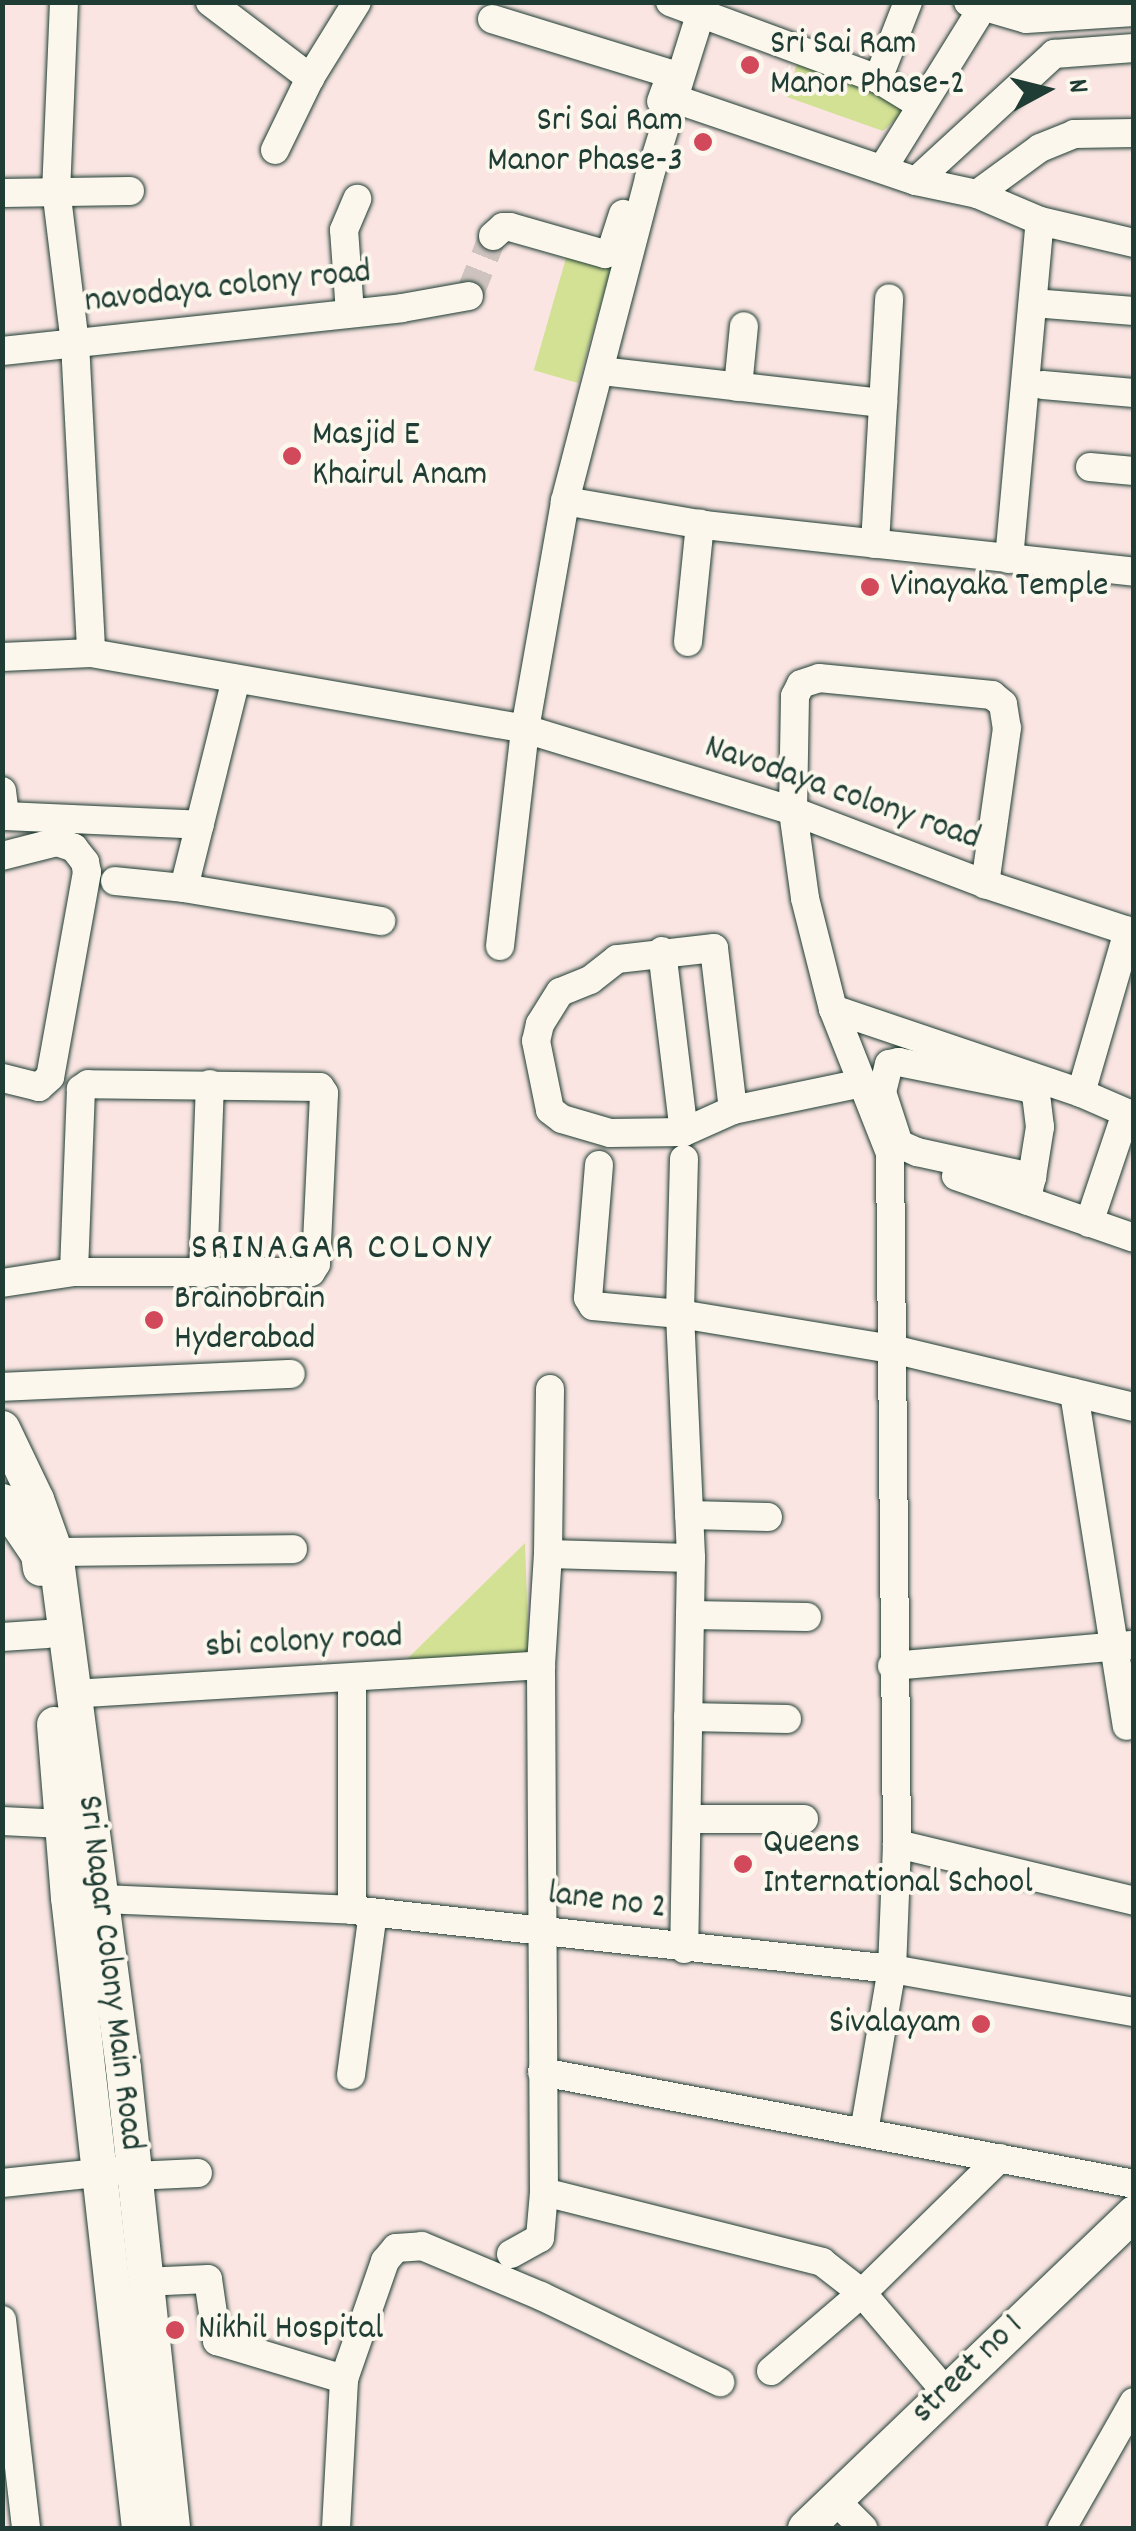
<!DOCTYPE html>
<style>
body{margin:0}
#map{position:relative;width:1136px;height:2531px;overflow:hidden;background:#fae5e2;font-family:Dekko,sans-serif}
div>[style]{position:absolute}
.green>*{inset:0;background:#d3e195;transform-origin:0 0}
.minor-tunnel>*{height:28px;margin-top:-14px;transform-origin:0;background:repeating-linear-gradient(90deg,#cec3bf 0 28px,transparent 0 42px)}
.roads{filter:drop-shadow(0 0 2px #1f3d34) drop-shadow(0 0 2px #1f3d34)}
.minor>*{height:28px;margin:-14px;padding:0 14px;transform-origin:14px;border-radius:14px;background:#fbf7ec}
.major>*{height:35px;margin:-17.5px;padding:0 17.5px;transform-origin:17.5px;border-radius:17.5px;background:#fbf7ec}
.dots>*{width:28px;height:28px;translate:-50% -50%;box-sizing:border-box;border:5px solid #fbf7ec;border-radius:50%}
span{translate:-50% -50%;white-space:nowrap;text-align:center;line-height:1.15;-webkit-text-stroke:8px #fbf7ec;paint-order:stroke}
.poi-label{font-size:35px;color:#1f3d34}
.left{translate:0 -50%;text-align:left}
.right{translate:-100% -50%;text-align:right}
.street-label{font-size:35px;color:#1f3d34}
.neighbourhood-label{font-size:38px;color:#1f3d34;letter-spacing:2.5px}
.frame{position:absolute;inset:0;border:5px solid #1f3d34;pointer-events:none}
.north{position:absolute;left:996px;top:40px;width:100px;height:100px;-webkit-text-stroke:8px #fbf7ec;paint-order:stroke;rotate:83deg;font-size:28px;font-weight:700;line-height:40px;text-align:center;color:#1f3d34}
.north::after{content:'';display:block;margin:auto;width:35px;height:45px;background:#1f3d34;clip-path:polygon(50% 0,100% 100%,50% 72%,0 100%)}
</style>
<div id="map">
<div class="green">
<div style="clip-path:polygon(799px 57px,910px 106px,883px 131px,787px 97px)"></div>
<div style="left:568px;top:251px;width:46px;height:124px;rotate:16deg"></div>
<div style="clip-path:polygon(525px 1543px,529px 1659px,407px 1659px)"></div>
</div>
<div class="minor-tunnel">
<div style="left:469px;top:296px;width:65px;rotate:-68.2deg"></div>
</div>
<div class="roads">
<div class="minor">
<div style="left:64px;top:2px;width:187px;rotate:92.4deg"></div>
<div style="left:56px;top:189px;width:155px;rotate:83deg"></div>
<div style="left:75px;top:343px;width:310px;rotate:87deg"></div>
<div style="left:210px;top:2px;width:126px;rotate:37.2deg"></div>
<div style="left:670px;top:2px;width:222px;rotate:20.3deg"></div>
<div style="left:878px;top:79px;width:48px;rotate:31.4deg"></div>
<div style="left:968px;top:2px;width:60px;rotate:16.3deg"></div>
<div style="left:1026px;top:19px;width:108px;rotate:-3.7deg"></div>
<div style="left:492px;top:19px;width:187px;rotate:17.1deg"></div>
<div style="left:671px;top:74px;width:29px;rotate:110deg"></div>
<div style="left:878px;top:79px;width:83px;rotate:-68.7deg"></div>
<div style="left:675px;top:99px;width:255px;rotate:18.8deg"></div>
<div style="left:916px;top:181px;width:62px;rotate:12deg"></div>
<div style="left:977px;top:194px;width:69px;rotate:23.2deg"></div>
<div style="left:1040px;top:221px;width:97px;rotate:13.2deg"></div>
<div style="left:275px;top:150px;width:80px;rotate:-64.1deg"></div>
<div style="left:310px;top:78px;width:89px;rotate:-58.3deg"></div>
<div style="left:883px;top:168px;width:195px;rotate:-58.2deg"></div>
<div style="left:916px;top:181px;width:188px;rotate:-42.6deg"></div>
<div style="left:1054px;top:54px;width:80px;rotate:-4.3deg"></div>
<div style="left:2px;top:193px;width:128px;rotate:-0.9deg"></div>
<div style="left:977px;top:194px;width:78px;rotate:-36.1deg"></div>
<div style="left:1040px;top:148px;width:37px;rotate:-22deg"></div>
<div style="left:1074px;top:134px;width:60px;rotate:-1deg"></div>
<div style="left:493px;top:236px;width:13px;rotate:-42deg"></div>
<div style="left:503px;top:227px;width:7px"></div>
<div style="left:510px;top:227px;width:99px;rotate:15.9deg"></div>
<div style="left:605px;top:254px;width:7px;rotate:-27deg"></div>
<div style="left:611px;top:251px;width:39px;rotate:-72deg"></div>
<div style="left:1033px;top:303px;width:101px;rotate:4.5deg"></div>
<div style="left:350px;top:313px;width:83px;rotate:-94.1deg"></div>
<div style="left:344px;top:230px;width:34px;rotate:-67deg"></div>
<div style="left:2px;top:351px;width:402px;rotate:-6.1deg"></div>
<div style="left:402px;top:308px;width:68px;rotate:-10.2deg"></div>
<div style="left:601px;top:371px;width:284px;rotate:6.5deg"></div>
<div style="left:1043px;top:385px;width:91px;rotate:5deg"></div>
<div style="left:738px;top:387px;width:61px;rotate:-84.4deg"></div>
<div style="left:1090px;top:467px;width:44px;rotate:5.2deg"></div>
<div style="left:565px;top:501px;width:141px;rotate:9.8deg"></div>
<div style="left:704px;top:525px;width:433px;rotate:6.2deg"></div>
<div style="left:875px;top:544px;width:246px;rotate:-86.7deg"></div>
<div style="left:1009px;top:559px;width:339px;rotate:-84.8deg"></div>
<div style="left:688px;top:642px;width:119px;rotate:-84.2deg"></div>
<div style="left:2px;top:657px;width:89px;rotate:-2.6deg"></div>
<div style="left:91px;top:653px;width:441px;rotate:9.9deg"></div>
<div style="left:525px;top:729px;width:280px;rotate:17deg"></div>
<div style="left:793px;top:811px;width:205px;rotate:20.8deg"></div>
<div style="left:985px;top:884px;width:157px;rotate:18.2deg"></div>
<div style="left:236px;top:679px;width:215px;rotate:104deg"></div>
<div style="left:184px;top:888px;width:200px;rotate:9.5deg"></div>
<div style="left:2px;top:791px;width:25px;rotate:83deg"></div>
<div style="left:5px;top:816px;width:195px;rotate:2.6deg"></div>
<div style="left:2px;top:856px;width:57px;rotate:-14.3deg"></div>
<div style="left:57px;top:842px;width:18px;rotate:19deg"></div>
<div style="left:74px;top:848px;width:18px;rotate:52deg"></div>
<div style="left:85px;top:862px;width:10px;rotate:79deg"></div>
<div style="left:87px;top:872px;width:208px;rotate:100.2deg"></div>
<div style="left:50px;top:1077px;width:15px;rotate:138deg"></div>
<div style="left:39px;top:1087px;width:38px;rotate:-166deg"></div>
<div style="left:115px;top:881px;width:69px;rotate:5.8deg"></div>
<div style="left:500px;top:946px;width:218px;rotate:-83.4deg"></div>
<div style="left:525px;top:729px;width:231px;rotate:-80deg"></div>
<div style="left:565px;top:501px;width:334px;rotate:-75.4deg"></div>
<div style="left:649px;top:178px;width:184px;rotate:-72.6deg"></div>
<div style="left:662px;top:951px;width:182px;rotate:83.1deg"></div>
<div style="left:833px;top:1009px;width:262px;rotate:18.7deg"></div>
<div style="left:1081px;top:1093px;width:58px;rotate:23.5deg"></div>
<div style="left:1081px;top:1093px;width:169px;rotate:-73.8deg"></div>
<div style="left:733px;top:1110px;width:163px;rotate:-96.7deg"></div>
<div style="left:714px;top:948px;width:98px;rotate:173.5deg"></div>
<div style="left:617px;top:959px;width:34px;rotate:142deg"></div>
<div style="left:590px;top:980px;width:32px;rotate:158deg"></div>
<div style="left:560px;top:992px;width:38px;rotate:122deg"></div>
<div style="left:540px;top:1024px;width:17px;rotate:103deg"></div>
<div style="left:536px;top:1041px;width:70px;rotate:78.5deg"></div>
<div style="left:550px;top:1110px;width:15px;rotate:37deg"></div>
<div style="left:562px;top:1119px;width:50px;rotate:16.3deg"></div>
<div style="left:610px;top:1133px;width:74px;rotate:-0.8deg"></div>
<div style="left:684px;top:1132px;width:54px;rotate:-24.2deg"></div>
<div style="left:733px;top:1110px;width:132px;rotate:-11.8deg"></div>
<div style="left:684px;top:1159px;width:155px;rotate:91.5deg"></div>
<div style="left:680px;top:1314px;width:244px;rotate:87.4deg"></div>
<div style="left:691px;top:1558px;width:391px;rotate:91deg"></div>
<div style="left:599px;top:1165px;width:133px;rotate:94.7deg"></div>
<div style="left:588px;top:1298px;width:9px;rotate:58deg"></div>
<div style="left:593px;top:1306px;width:87px;rotate:5.3deg"></div>
<div style="left:680px;top:1314px;width:215px;rotate:9.4deg"></div>
<div style="left:892px;top:1349px;width:249px;rotate:13.5deg"></div>
<div style="left:956px;top:1176px;width:188px;rotate:19.2deg"></div>
<div style="left:1028px;top:1201px;width:12px;rotate:-85deg"></div>
<div style="left:1029px;top:1189px;width:12px;rotate:-76deg"></div>
<div style="left:1032px;top:1177px;width:51px;rotate:-80.9deg"></div>
<div style="left:1040px;top:1127px;width:33px;rotate:-97deg"></div>
<div style="left:1036px;top:1094px;width:10px;rotate:-143deg"></div>
<div style="left:1028px;top:1088px;width:132px;rotate:-168.6deg"></div>
<div style="left:899px;top:1062px;width:10px;rotate:169deg"></div>
<div style="left:889px;top:1064px;width:29px;rotate:104deg"></div>
<div style="left:882px;top:1092px;width:55px;rotate:71.9deg"></div>
<div style="left:899px;top:1144px;width:20px;rotate:24deg"></div>
<div style="left:917px;top:1152px;width:118px;rotate:12.3deg"></div>
<div style="left:1089px;top:1223px;width:116px;rotate:-71.4deg"></div>
<div style="left:203px;top:1274px;width:190px;rotate:-87.9deg"></div>
<div style="left:2px;top:1283px;width:73px;rotate:-8.7deg"></div>
<div style="left:74px;top:1272px;width:237px"></div>
<div style="left:311px;top:1272px;width:9px;rotate:-58deg"></div>
<div style="left:316px;top:1264px;width:171px;rotate:-87.3deg"></div>
<div style="left:324px;top:1093px;width:7px;rotate:-124deg"></div>
<div style="left:320px;top:1087px;width:232px;rotate:-179.3deg"></div>
<div style="left:88px;top:1084px;width:9px;rotate:144deg"></div>
<div style="left:81px;top:1089px;width:183px;rotate:92.2deg"></div>
<div style="left:2px;top:1387px;width:289px;rotate:-2.6deg"></div>
<div style="left:1074px;top:1393px;width:337px;rotate:81deg"></div>
<div style="left:689px;top:1515px;width:79px;rotate:1.5deg"></div>
<div style="left:55px;top:1552px;width:238px;rotate:-0.7deg"></div>
<div style="left:548px;top:1554px;width:143px;rotate:1.6deg"></div>
<div style="left:690px;top:1615px;width:117px;rotate:1deg"></div>
<div style="left:2px;top:1637px;width:45px;rotate:-3.8deg"></div>
<div style="left:892px;top:1666px;width:241px;rotate:-5deg"></div>
<div style="left:352px;top:1678px;width:232px;rotate:90deg"></div>
<div style="left:71px;top:1694px;width:471px;rotate:-3.5deg"></div>
<div style="left:688px;top:1717px;width:99px;rotate:1.2deg"></div>
<div style="left:687px;top:1819px;width:117px"></div>
<div style="left:2px;top:1821px;width:61px;rotate:2.8deg"></div>
<div style="left:63px;top:1824px;width:17px;rotate:-24deg"></div>
<div style="left:897px;top:1844px;width:244px;rotate:13.5deg"></div>
<div style="left:82px;top:1898px;width:270px;rotate:2.5deg"></div>
<div style="left:352px;top:1910px;width:543px;rotate:6.24deg"></div>
<div style="left:892px;top:1969px;width:246px;rotate:10.1deg"></div>
<div style="left:542px;top:2072px;width:603px;rotate:10.71deg"></div>
<div style="left:351px;top:2075px;width:163px;rotate:-82.3deg"></div>
<div style="left:864px;top:2132px;width:165px;rotate:-80.3deg"></div>
<div style="left:892px;top:1969px;width:125px;rotate:-87.7deg"></div>
<div style="left:897px;top:1844px;width:691px;rotate:-90.58deg"></div>
<div style="left:890px;top:1153px;width:155px;rotate:-111.6deg"></div>
<div style="left:833px;top:1009px;width:114px;rotate:-104.2deg"></div>
<div style="left:805px;top:898px;width:88px;rotate:-97.9deg"></div>
<div style="left:793px;top:811px;width:115px;rotate:-89deg"></div>
<div style="left:795px;top:696px;width:13px;rotate:-63deg"></div>
<div style="left:801px;top:684px;width:19px;rotate:-18deg"></div>
<div style="left:819px;top:678px;width:174px;rotate:5.6deg"></div>
<div style="left:992px;top:695px;width:14px;rotate:39deg"></div>
<div style="left:1003px;top:704px;width:24px;rotate:81deg"></div>
<div style="left:1007px;top:728px;width:158px;rotate:98deg"></div>
<div style="left:134px;top:2176px;width:64px;rotate:-2.7deg"></div>
<div style="left:2px;top:2183px;width:116px;rotate:-6deg"></div>
<div style="left:544px;top:2192px;width:287px;rotate:14.1deg"></div>
<div style="left:822px;top:2262px;width:51px;rotate:37.8deg"></div>
<div style="left:862px;top:2293px;width:128px;rotate:49.7deg"></div>
<div style="left:511px;top:2254px;width:33px;rotate:-29deg"></div>
<div style="left:540px;top:2238px;width:46px;rotate:-85deg"></div>
<div style="left:544px;top:2192px;width:527px;rotate:-90.33deg"></div>
<div style="left:541px;top:1665px;width:111px;rotate:-86.4deg"></div>
<div style="left:548px;top:1554px;width:165px;rotate:-89.3deg"></div>
<div style="left:144px;top:2282px;width:64px;rotate:-2.7deg"></div>
<div style="left:208px;top:2279px;width:63px;rotate:81.7deg"></div>
<div style="left:217px;top:2341px;width:133px;rotate:16.7deg"></div>
<div style="left:2px;top:2320px;width:209px;rotate:83.4deg"></div>
<div style="left:771px;top:2371px;width:120px;rotate:-40.6deg"></div>
<div style="left:862px;top:2293px;width:193px;rotate:-44.4deg"></div>
<div style="left:835px;top:2500px;width:40px;rotate:45deg"></div>
<div style="left:336px;top:2528px;width:149px;rotate:-86.9deg"></div>
<div style="left:344px;top:2379px;width:125px;rotate:-70.8deg"></div>
<div style="left:385px;top:2261px;width:17px;rotate:-50deg"></div>
<div style="left:396px;top:2248px;width:26px;rotate:-4deg"></div>
<div style="left:422px;top:2246px;width:129px;rotate:22.8deg"></div>
<div style="left:541px;top:2296px;width:199px;rotate:25.7deg"></div>
<div style="left:1062px;top:2528px;width:145px;rotate:-60.3deg"></div>
</div>
<div class="major">
<div style="left:2px;top:1428px;width:79px;rotate:64.4deg"></div>
<div style="left:36px;top:1499px;width:56px;rotate:70.3deg"></div>
<div style="left:55px;top:1552px;width:520px;rotate:82.49deg"></div>
<div style="left:123px;top:2068px;width:463px;rotate:83.9deg"></div>
<div style="left:2px;top:1501px;width:64px;rotate:55.8deg"></div>
<div style="left:38px;top:1554px;width:14px;rotate:82deg"></div>
<div style="left:54px;top:1724px;width:174px;rotate:85.4deg"></div>
<div style="left:68px;top:1897px;width:635px;rotate:83.58deg"></div>
<div style="left:805px;top:2528px;width:455px;rotate:-43.8deg"></div>
</div>
</div>
<div class="dots">
<div style="left:750px;top:65px;background:#d1495b"></div>
<div style="left:703px;top:142px;background:#d1495b"></div>
<div style="left:292px;top:456px;background:#d1495b"></div>
<div style="left:870px;top:587px;background:#d1495b"></div>
<div style="left:154px;top:1320px;background:#d1495b"></div>
<div style="left:743px;top:1864px;background:#d1495b"></div>
<div style="left:981px;top:2024px;background:#d1495b"></div>
<div style="left:175px;top:2330px;background:#d1495b"></div>
</div>
<div class="poi-label">
<span class="left" style="left:770px;top:65px">Sri Sai Ram<br>Manor Phase-2</span>
<span class="right" style="left:683px;top:142px">Sri Sai Ram<br>Manor Phase-3</span>
<span class="left" style="left:312px;top:456px">Masjid E<br>Khairul Anam</span>
<span class="left" style="left:890px;top:587px">Vinayaka Temple</span>
<span class="left" style="left:174px;top:1320px">Brainobrain<br>Hyderabad</span>
<span class="left" style="left:763px;top:1864px">Queens<br>International School</span>
<span class="right" style="left:961px;top:2024px">Sivalayam</span>
<span class="left" style="left:198px;top:2330px">Nikhil Hospital</span>
</div>
<div class="street-label">
<span style="left:228px;top:288px;rotate:-6deg">navodaya colony road</span>
<span style="left:842px;top:794px;rotate:19deg">Navodaya colony road</span>
<span style="left:304px;top:1643px;rotate:-3deg">sbi colony road</span>
<span style="left:607px;top:1902px;rotate:7deg">lane no 2</span>
<span style="left:109px;top:1973px;rotate:83deg">Sri Nagar Colony Main Road</span>
<span style="left:968px;top:2370px;rotate:-44deg">street no 1</span>
</div>
<div class="neighbourhood-label">
<span style="left:342px;top:1250px">SRINAGAR COLONY</span>
</div>
<div class="frame"></div>
<div class="north">N</div>
</div>
